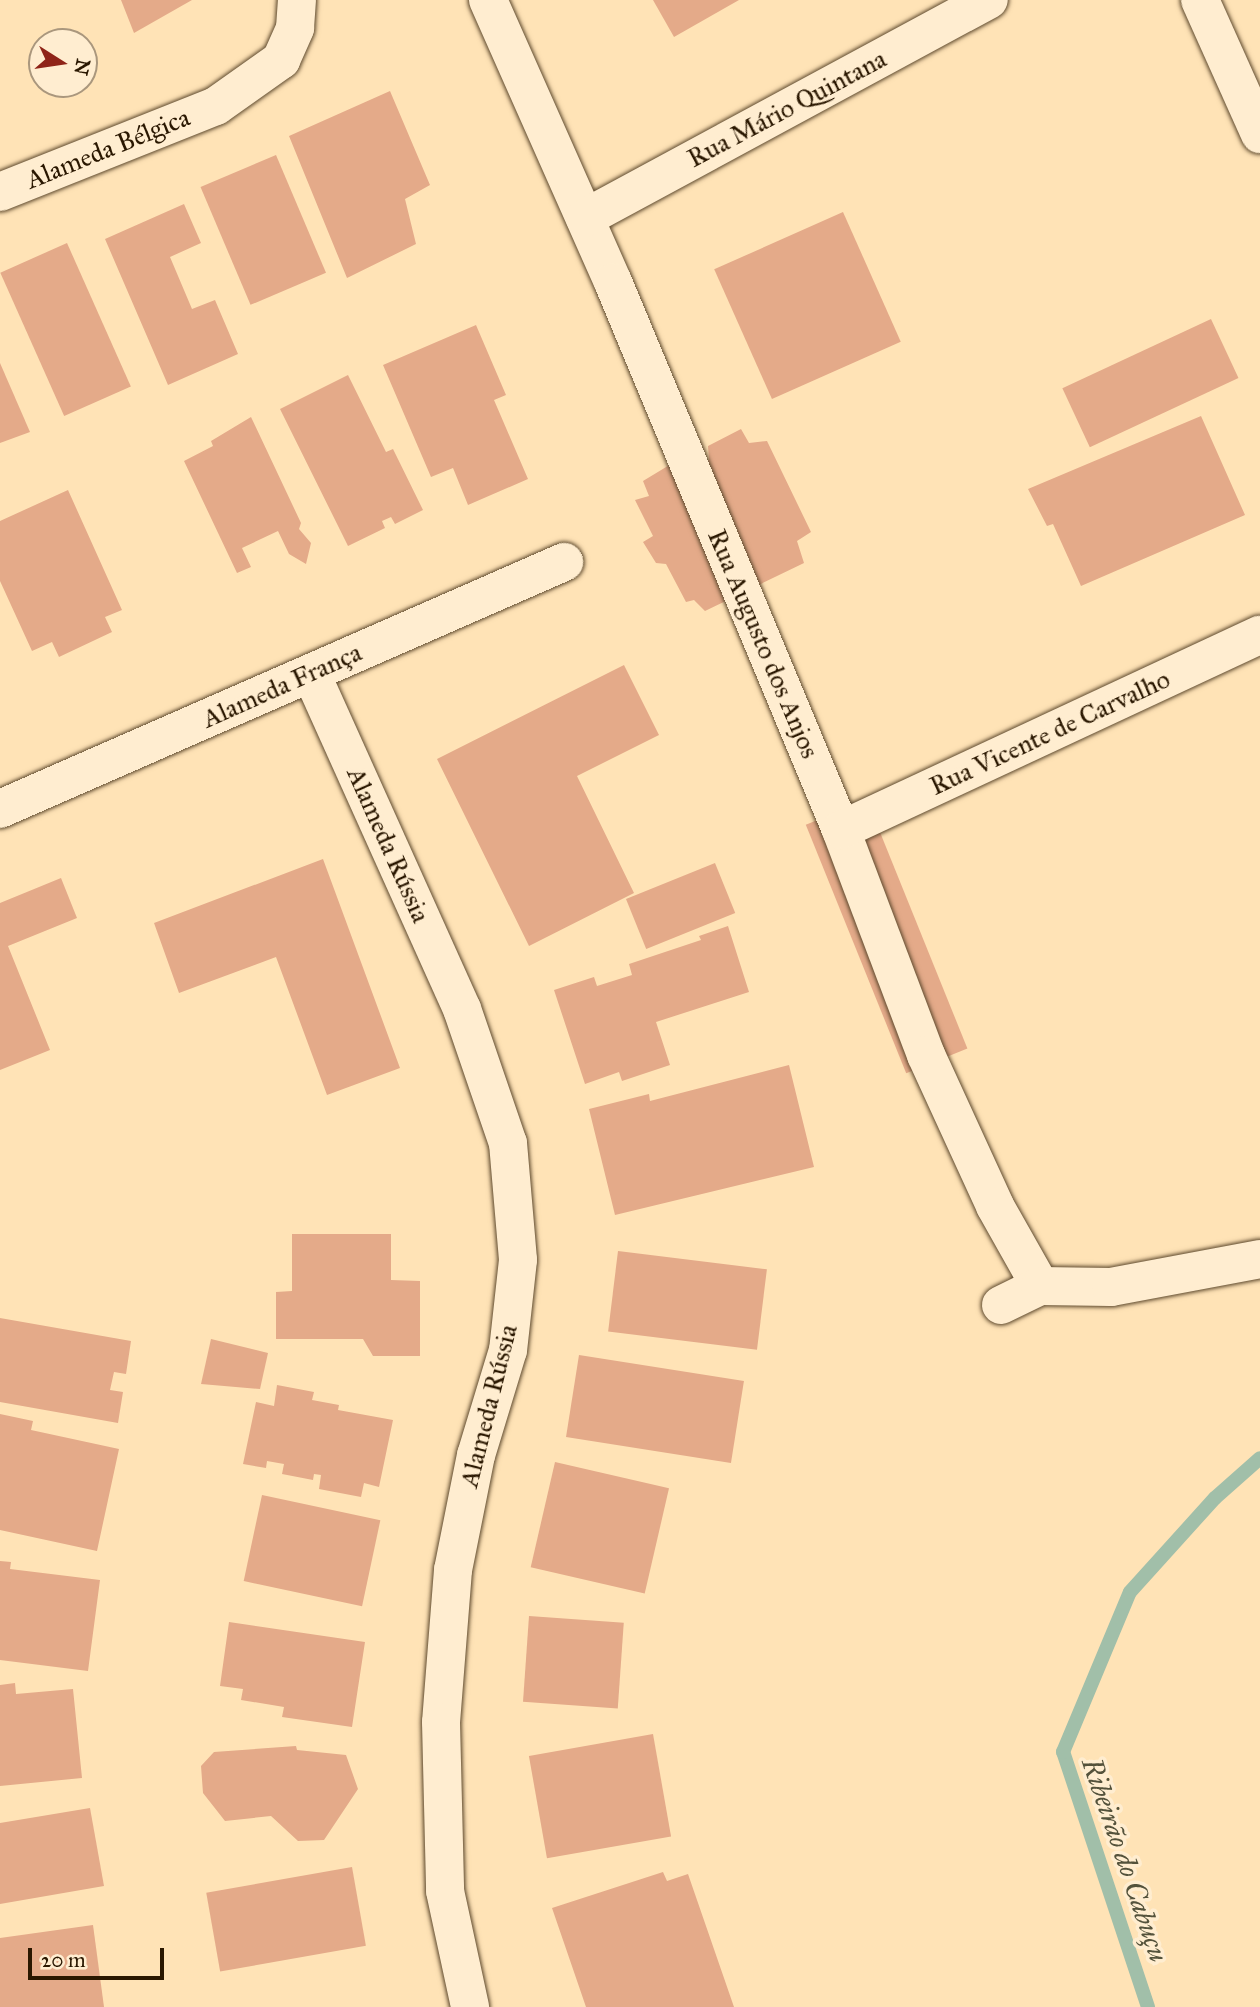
<!DOCTYPE html>
<meta charset="utf-8">
<style>
body{margin:0}
#map{position:relative;width:1260px;height:2007px;overflow:hidden;background:#ffe3b6;font-family:"IM FELL Great Primer",serif}
div>[style]{position:absolute}
.stream>*{height:14px;margin:-7px;padding:0 7px;transform-origin:7px;border-radius:7px;background:#a1bfa9}
.building>*{inset:0;background:#e4aa89;transform-origin:0 0}
.roads{filter:drop-shadow(0 0 2px #5f4a2e) drop-shadow(0 0 2px #5f4a2e)}
.minor>*{height:38px;margin:-19px;padding:0 19px;transform-origin:19px;border-radius:19px;background:#ffedd0}
span{translate:-50% -50%;white-space:nowrap;text-align:center;line-height:1.15;-webkit-text-stroke:7px #ffedd0;paint-order:stroke}
.street-label{font-size:26px;color:#2a1700}
.water-label{font-size:28px;color:#54523b;font-style:italic}
.north{position:absolute;left:28px;top:28px;width:70px;height:70px;box-sizing:border-box;background:#ffedd0;border:2px solid #aa977d;border-radius:50%;rotate:102deg;font-size:19px;font-weight:700;line-height:28px;text-align:center;color:#2a1700}
.north::after{content:'';display:block;margin:auto;width:24px;height:32px;background:#8f2418;clip-path:polygon(50% 0,100% 100%,50% 72%,0 100%)}
.scale{position:absolute;left:28px;top:1948px;width:136px;height:32px;box-sizing:border-box;border:4px solid #2a1700;border-top:0;padding-left:9px;font-size:21px;line-height:24px;white-space:nowrap;color:#2a1700;-webkit-text-stroke:5px #ffedd0;paint-order:stroke}
</style>
<div id="map">
<div class="stream">
<div style="left:1148px;top:2007px;width:269px;rotate:-108.4deg"></div>
<div style="left:1063px;top:1752px;width:173px;rotate:-67.3deg"></div>
<div style="left:1130px;top:1592px;width:127px;rotate:-47.9deg"></div>
<div style="left:1215px;top:1498px;width:60px;rotate:-41.6deg"></div>
</div>
<div class="building">
<div style="clip-path:polygon(121px 0,192px 0,134px 33px)"></div>
<div style="clip-path:polygon(653px 0,739px 0,674px 37px)"></div>
<div style="clip-path:polygon(390px 91px,430px 185px,405px 199px,416px 244px,347px 278px,289px 136px)"></div>
<div style="left:276px;top:155px;width:128px;height:82px;rotate:67deg"></div>
<div style="clip-path:polygon(184px 204px,201px 243px,170px 257px,192px 309px,215px 300px,238px 354px,168px 385px,105px 239px)"></div>
<div style="left:843px;top:212px;width:142px;height:141px;rotate:66deg"></div>
<div style="left:67px;top:243px;width:157px;height:73px;rotate:66deg"></div>
<div style="left:1211px;top:319px;width:65px;height:164px;rotate:65deg"></div>
<div style="clip-path:polygon(476px 325px,506px 395px,494px 400px,528px 479px,468px 505px,453px 468px,431px 477px,383px 365px)"></div>
<div style="clip-path:polygon(0 363px,30px 432px,0 443px)"></div>
<div style="clip-path:polygon(348px 375px,386px 452px,393px 449px,423px 510px,395px 524px,391px 517px,382px 521px,385px 528px,348px 546px,280px 409px)"></div>
<div style="clip-path:polygon(1201px 416px,1245px 515px,1081px 586px,1053px 524px,1047px 526px,1028px 489px)"></div>
<div style="clip-path:polygon(251px 417px,301px 523px,299px 529px,311px 543px,306px 564px,289px 554px,278px 531px,242px 548px,251px 567px,237px 573px,184px 461px,213px 446px,211px 441px)"></div>
<div style="clip-path:polygon(741px 429px,749px 443px,767px 441px,811px 532px,797px 541px,804px 563px,705px 611px,694px 600px,686px 602px,666px 564px,656px 563px,643px 542px,653px 536px,635px 500px,649px 496px,643px 481px,681px 458px,684px 469px,709px 460px,708px 446px)"></div>
<div style="clip-path:polygon(68px 490px,122px 610px,105px 617px,112px 632px,59px 657px,52px 642px,32px 651px,0 581px,0 521px)"></div>
<div style="clip-path:polygon(624px 665px,659px 735px,577px 776px,634px 893px,529px 946px,437px 759px)"></div>
<div style="left:867px;top:800px;width:268px;height:66px;rotate:68deg"></div>
<div style="clip-path:polygon(323px 859px,400px 1068px,327px 1095px,276px 957px,179px 993px,154px 923px)"></div>
<div style="left:715px;top:863px;width:54px;height:96px;rotate:68deg"></div>
<div style="clip-path:polygon(61px 878px,77px 918px,8px 946px,50px 1050px,0 1070px,0 903px)"></div>
<div style="clip-path:polygon(728px 926px,749px 992px,656px 1022px,670px 1065px,622px 1081px,619px 1072px,585px 1084px,554px 990px,594px 977px,597px 986px,632px 975px,629px 964px,701px 940px,699px 936px)"></div>
<div style="clip-path:polygon(789px 1065px,814px 1167px,615px 1215px,589px 1109px,649px 1094px,650px 1101px)"></div>
<div style="clip-path:polygon(292px 1234px,391px 1234px,391px 1280px,420px 1281px,420px 1356px,373px 1356px,363px 1339px,276px 1339px,276px 1292px,292px 1291px)"></div>
<div style="left:618px;top:1251px;width:150px;height:81px;rotate:7deg"></div>
<div style="clip-path:polygon(0 1318px,131px 1341px,126px 1374px,114px 1372px,110px 1390px,123px 1392px,118px 1423px,0 1402px)"></div>
<div style="clip-path:polygon(211px 1339px,268px 1353px,260px 1389px,201px 1384px)"></div>
<div style="left:579px;top:1355px;width:167px;height:83px;rotate:9deg"></div>
<div style="clip-path:polygon(277px 1385px,314px 1392px,312px 1400px,339px 1405px,338px 1410px,393px 1420px,379px 1487px,364px 1483px,361px 1497px,319px 1489px,321px 1475px,314px 1474px,313px 1480px,282px 1474px,284px 1464px,267px 1461px,266px 1468px,243px 1464px,256px 1402px,274px 1406px)"></div>
<div style="clip-path:polygon(0 1414px,33px 1421px,31px 1430px,119px 1449px,97px 1551px,0 1530px)"></div>
<div style="left:555px;top:1462px;width:117px;height:108px;rotate:13deg"></div>
<div style="left:262px;top:1495px;width:121px;height:88px;rotate:12deg"></div>
<div style="clip-path:polygon(0 1561px,11px 1562px,10px 1569px,100px 1580px,88px 1671px,0 1660px)"></div>
<div style="left:529px;top:1616px;width:95px;height:86px;rotate:4deg"></div>
<div style="clip-path:polygon(229px 1622px,365px 1642px,352px 1727px,282px 1717px,284px 1707px,241px 1700px,243px 1689px,220px 1686px)"></div>
<div style="clip-path:polygon(15px 1683px,16px 1694px,73px 1689px,82px 1778px,0 1786px,0 1685px)"></div>
<div style="left:653px;top:1734px;width:104px;height:126px;rotate:80deg"></div>
<div style="clip-path:polygon(296px 1746px,297px 1750px,346px 1755px,358px 1789px,324px 1840px,298px 1841px,271px 1816px,225px 1821px,203px 1793px,201px 1766px,214px 1752px)"></div>
<div style="clip-path:polygon(90px 1808px,104px 1886px,0 1904px,0 1823px)"></div>
<div style="left:352px;top:1867px;width:80px;height:148px;rotate:80deg"></div>
<div style="clip-path:polygon(663px 1872px,667px 1881px,688px 1874px,734px 2007px,586px 2007px,552px 1908px)"></div>
<div style="clip-path:polygon(93px 1925px,104px 2007px,0 2007px,0 1938px)"></div>
</div>
<div class="roads">
<div class="minor">
<div style="left:488px;top:0;width:308px;rotate:66.1deg"></div>
<div style="left:613px;top:282px;width:594px;rotate:67.41deg"></div>
<div style="left:841px;top:830px;width:241px;rotate:69.3deg"></div>
<div style="left:926px;top:1055px;width:166px;rotate:65.4deg"></div>
<div style="left:995px;top:1206px;width:92px;rotate:60.6deg"></div>
<div style="left:1200px;top:0;width:147px;rotate:65.9deg"></div>
<div style="left:0;top:192px;width:232px;rotate:-21.7deg"></div>
<div style="left:216px;top:106px;width:80px;rotate:-35.3deg"></div>
<div style="left:281px;top:60px;width:35px;rotate:-66deg"></div>
<div style="left:295px;top:28px;width:28px;rotate:-86deg"></div>
<div style="left:585px;top:218px;width:459px;rotate:-28.4deg"></div>
<div style="left:311px;top:673px;width:368px;rotate:65.8deg"></div>
<div style="left:462px;top:1009px;width:142px;rotate:71.1deg"></div>
<div style="left:508px;top:1143px;width:117px;rotate:85.1deg"></div>
<div style="left:518px;top:1260px;width:91px;rotate:96.3deg"></div>
<div style="left:508px;top:1350px;width:110px;rotate:106.9deg"></div>
<div style="left:476px;top:1455px;width:117px;rotate:101.3deg"></div>
<div style="left:453px;top:1570px;width:152px;rotate:94.5deg"></div>
<div style="left:441px;top:1722px;width:169px;rotate:88.6deg"></div>
<div style="left:445px;top:1891px;width:119px;rotate:77.8deg"></div>
<div style="left:0;top:809px;width:616px;rotate:-23.65deg"></div>
<div style="left:841px;top:830px;width:462px;rotate:-25deg"></div>
<div style="left:1001px;top:1305px;width:43px;rotate:-26deg"></div>
<div style="left:1040px;top:1286px;width:71px;rotate:0.8deg"></div>
<div style="left:1111px;top:1287px;width:152px;rotate:-10.6deg"></div>
</div>
</div>
<div class="street-label">
<span style="left:787px;top:109px;rotate:-28deg">Rua Mário Quintana</span>
<span style="left:108px;top:149px;rotate:-22deg">Alameda Bélgica</span>
<span style="left:763px;top:644px;rotate:67deg">Rua Augusto dos Anjos</span>
<span style="left:282px;top:686px;rotate:-24deg">Alameda França</span>
<span style="left:1050px;top:733px;rotate:-25deg">Rua Vicente de Carvalho</span>
<span style="left:388px;top:845px;rotate:66deg">Alameda Rússia</span>
<span style="left:489px;top:1406px;rotate:-76deg">Alameda Rússia</span>
</div>
<div class="water-label">
<span style="left:1125px;top:1860px;rotate:71deg">Ribeirão do Cabuçu</span>
</div>
<div class="north">N</div>
<div class="scale">20 m</div>
</div>
